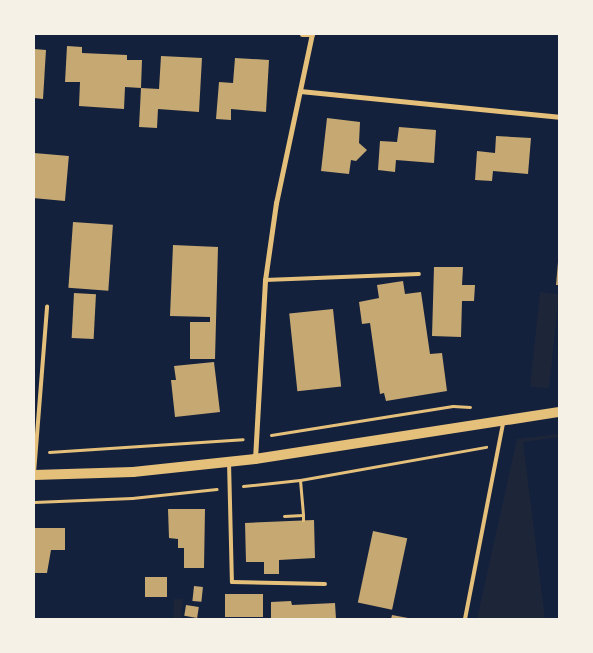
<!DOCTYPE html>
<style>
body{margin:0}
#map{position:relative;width:593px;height:653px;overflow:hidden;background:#14213d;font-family:Karla,sans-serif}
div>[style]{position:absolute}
.green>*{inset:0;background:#1d2539;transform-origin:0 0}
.building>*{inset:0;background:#c6a872;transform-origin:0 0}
.path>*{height:3px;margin:-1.5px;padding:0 1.5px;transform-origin:1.5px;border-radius:1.5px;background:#e5c07b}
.service>*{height:4px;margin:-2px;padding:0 2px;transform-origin:2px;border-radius:2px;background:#e5c07b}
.minor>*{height:5px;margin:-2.5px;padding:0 2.5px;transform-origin:2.5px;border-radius:2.5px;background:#e5c07b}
.secondary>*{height:10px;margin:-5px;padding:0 5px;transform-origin:5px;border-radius:5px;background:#e5c07b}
span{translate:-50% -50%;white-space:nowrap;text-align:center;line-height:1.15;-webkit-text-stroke:4px #f6f1e7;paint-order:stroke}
.frame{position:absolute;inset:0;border:35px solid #f6f1e7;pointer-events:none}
</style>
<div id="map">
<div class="green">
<div style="left:540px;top:292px;width:19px;height:95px;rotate:6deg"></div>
<div style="clip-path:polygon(559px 434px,559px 437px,523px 442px,545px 619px,477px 619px,517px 439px)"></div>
<div style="clip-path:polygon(174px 599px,183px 599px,181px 619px,193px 619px,173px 619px)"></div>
</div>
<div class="building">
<div style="clip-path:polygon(67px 46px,82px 47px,82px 53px,127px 55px,127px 60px,142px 60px,141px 88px,125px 87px,124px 109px,79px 106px,80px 82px,65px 82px)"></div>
<div style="clip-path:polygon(34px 49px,46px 50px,43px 99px,34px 98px)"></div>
<div style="clip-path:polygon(161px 56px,202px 58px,199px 112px,158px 109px,157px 128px,139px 127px,141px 88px,159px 89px)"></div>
<div style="clip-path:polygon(235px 58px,269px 60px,266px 112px,231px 109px,231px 120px,216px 119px,219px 82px,233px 83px)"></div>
<div style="clip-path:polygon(327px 118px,360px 122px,359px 143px,367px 150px,356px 161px,351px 160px,349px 174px,321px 171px)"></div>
<div style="clip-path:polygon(399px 127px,436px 130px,434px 163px,396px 160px,395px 172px,378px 170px,380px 141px,397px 142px)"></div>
<div style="clip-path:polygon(496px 136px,531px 138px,528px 174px,493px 171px,492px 181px,475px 180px,477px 151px,495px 153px)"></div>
<div style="left:34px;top:153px;width:35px;height:45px;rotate:5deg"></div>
<div style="left:73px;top:222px;width:40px;height:66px;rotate:4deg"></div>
<div style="clip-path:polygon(173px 245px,218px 247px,215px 359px,190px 359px,190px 322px,210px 322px,210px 317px,170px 316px)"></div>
<div style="clip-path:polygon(558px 262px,559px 262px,559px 285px,556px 285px)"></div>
<div style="clip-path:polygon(434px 267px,463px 267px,462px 285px,475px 285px,474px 301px,462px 301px,461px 337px,432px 336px)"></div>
<div style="clip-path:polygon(403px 281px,405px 294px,421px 292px,430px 354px,442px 353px,447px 391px,386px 401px,384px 393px,380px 394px,370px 323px,362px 324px,359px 302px,379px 298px,377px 285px)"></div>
<div style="left:74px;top:293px;width:22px;height:45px;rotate:3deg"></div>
<div style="left:333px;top:309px;width:78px;height:44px;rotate:84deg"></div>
<div style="clip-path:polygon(214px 362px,220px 412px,175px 417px,171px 380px,176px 380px,174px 366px)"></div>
<div style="clip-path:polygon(168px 509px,205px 509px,204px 568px,184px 568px,184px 548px,178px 548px,178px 539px,169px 538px)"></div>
<div style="clip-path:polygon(314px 520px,315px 558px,279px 560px,279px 574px,264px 574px,264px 562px,246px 562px,245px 523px)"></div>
<div style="clip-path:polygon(34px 528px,65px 528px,65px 550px,51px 550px,47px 573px,34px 573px)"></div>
<div style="left:373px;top:531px;width:35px;height:73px;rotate:12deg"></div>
<div style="left:145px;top:577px;width:22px;height:20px"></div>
<div style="left:194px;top:586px;width:9px;height:15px;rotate:6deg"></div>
<div style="left:263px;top:594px;width:23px;height:38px;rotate:90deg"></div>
<div style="clip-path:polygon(291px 601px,292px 605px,335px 603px,336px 619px,271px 619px,271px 602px)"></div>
<div style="left:186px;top:605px;width:13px;height:11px;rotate:9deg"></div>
<div style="clip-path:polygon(392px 615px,408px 618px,408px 619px,391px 619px)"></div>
</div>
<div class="path">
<div style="left:271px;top:435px;width:184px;rotate:-9.1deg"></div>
<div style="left:453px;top:406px;width:17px;rotate:3deg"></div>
<div style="left:49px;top:452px;width:194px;rotate:-3.8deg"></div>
<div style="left:300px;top:480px;width:35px;rotate:85deg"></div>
<div style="left:243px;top:486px;width:57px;rotate:-6deg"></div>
<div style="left:300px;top:480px;width:189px;rotate:-10.1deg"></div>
<div style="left:34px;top:502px;width:98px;rotate:-2.3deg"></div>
<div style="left:132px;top:498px;width:85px;rotate:-6deg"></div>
<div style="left:284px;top:516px;width:19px;rotate:-3deg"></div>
<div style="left:303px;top:515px;width:5px;rotate:90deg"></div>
</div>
<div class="service">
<div style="left:265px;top:280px;width:154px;rotate:-2.2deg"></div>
<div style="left:229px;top:462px;width:120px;rotate:88.6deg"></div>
<div style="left:232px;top:582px;width:93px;rotate:1.2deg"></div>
<div style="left:34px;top:473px;width:167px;rotate:-85.5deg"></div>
<div style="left:465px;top:619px;width:200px;rotate:-79deg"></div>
</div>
<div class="minor">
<div style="left:302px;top:34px;width:10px"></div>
<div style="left:300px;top:91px;width:260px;rotate:5.7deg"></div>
<div style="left:255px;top:459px;width:179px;rotate:-86.8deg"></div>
<div style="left:265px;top:280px;width:78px;rotate:-81.9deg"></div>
<div style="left:276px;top:203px;width:173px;rotate:-78deg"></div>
</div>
<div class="secondary">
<div style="left:34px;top:475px;width:99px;rotate:-1.7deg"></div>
<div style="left:133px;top:472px;width:123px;rotate:-6.1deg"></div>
<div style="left:255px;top:459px;width:308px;rotate:-8.8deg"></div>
</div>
<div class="frame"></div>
</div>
